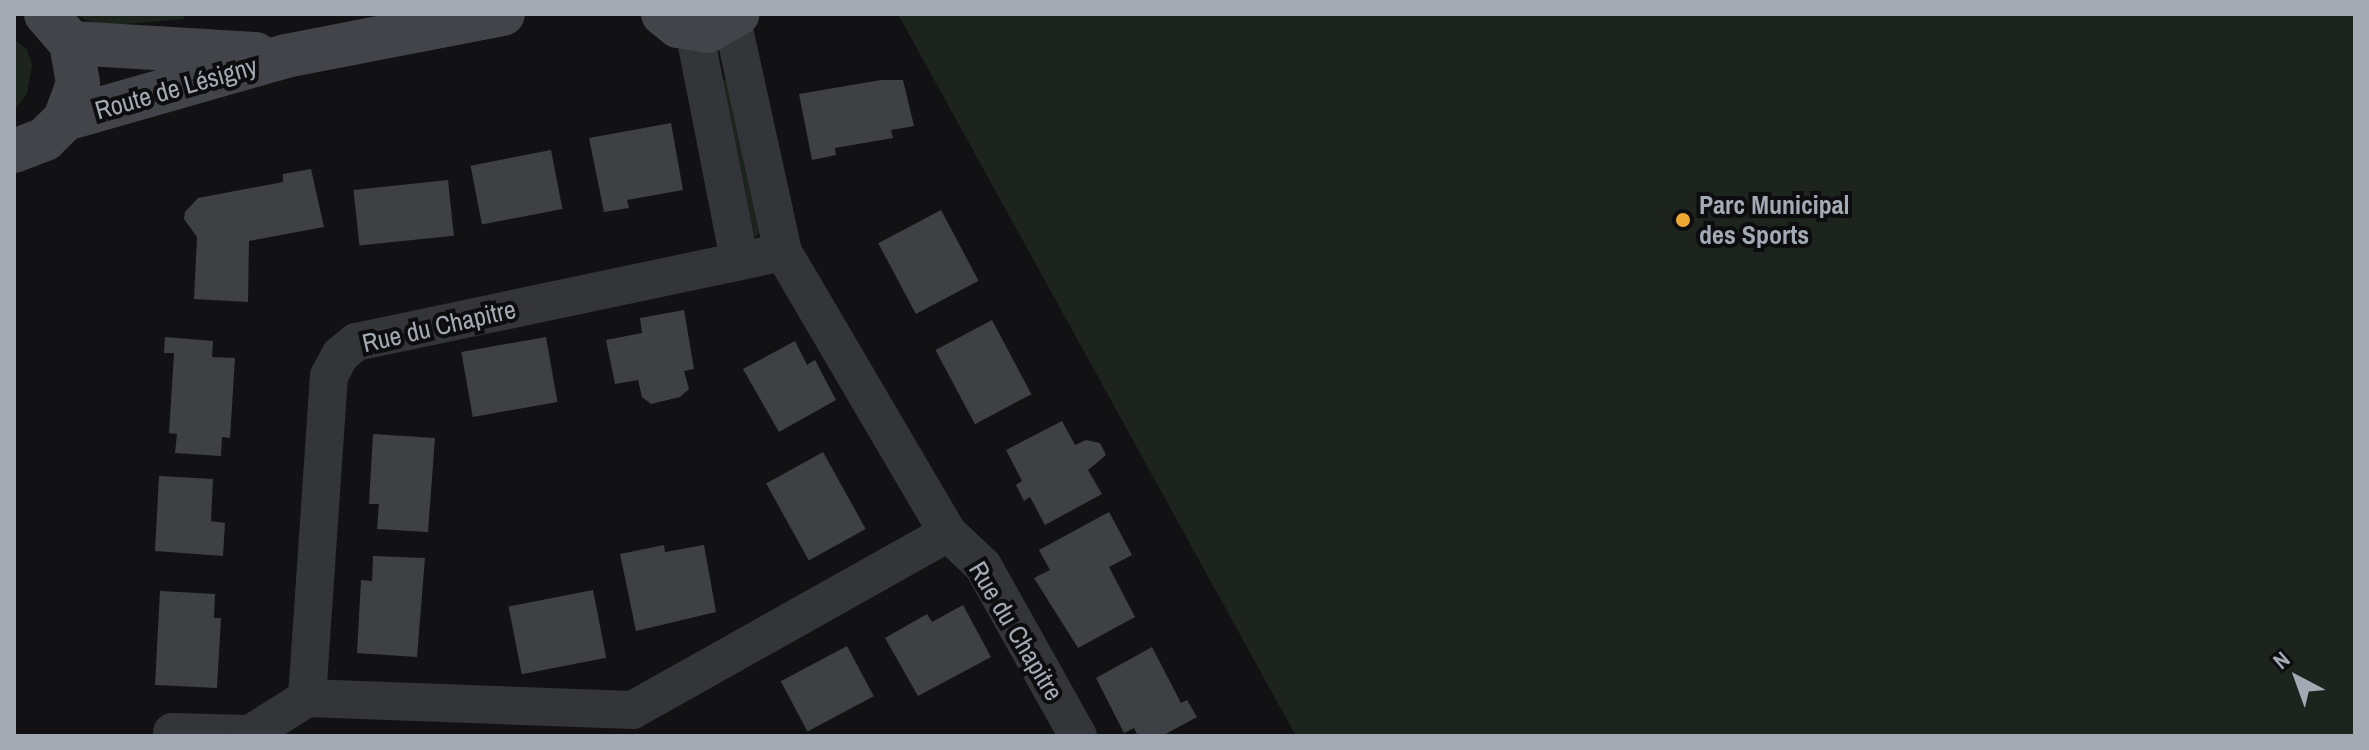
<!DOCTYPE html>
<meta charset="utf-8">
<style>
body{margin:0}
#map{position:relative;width:2369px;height:750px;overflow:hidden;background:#121214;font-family:"Archivo Narrow",sans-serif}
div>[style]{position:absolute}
.green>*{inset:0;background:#1d241d}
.building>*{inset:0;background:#3e4044;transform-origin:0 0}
.street>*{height:38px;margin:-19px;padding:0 19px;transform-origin:19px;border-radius:19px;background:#343539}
.secondary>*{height:44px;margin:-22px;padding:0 22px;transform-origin:22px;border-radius:22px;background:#424449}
.dots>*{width:22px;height:22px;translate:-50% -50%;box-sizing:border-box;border:4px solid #0d0d0f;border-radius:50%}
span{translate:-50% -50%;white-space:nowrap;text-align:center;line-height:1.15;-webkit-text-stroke:8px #0d0d0f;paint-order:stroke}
.street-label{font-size:26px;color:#a4aab4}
.poi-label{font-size:26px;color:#a4aab4;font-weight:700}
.left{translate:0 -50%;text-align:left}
.frame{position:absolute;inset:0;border:16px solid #a4aab4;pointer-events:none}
.north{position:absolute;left:2257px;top:638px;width:80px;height:80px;-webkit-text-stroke:6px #0d0d0f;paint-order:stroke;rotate:319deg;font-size:22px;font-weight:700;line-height:32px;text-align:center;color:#a4aab4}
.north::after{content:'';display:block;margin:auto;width:28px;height:36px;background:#a4aab4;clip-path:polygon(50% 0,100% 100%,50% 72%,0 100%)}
</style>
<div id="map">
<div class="green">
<div style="clip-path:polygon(73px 14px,183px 14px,184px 19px,101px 26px)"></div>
<div style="clip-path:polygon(898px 14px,2355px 14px,2355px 736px,1296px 736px)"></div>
<div style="clip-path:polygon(14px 39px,27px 50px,32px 64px,27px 94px,14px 110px)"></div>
<div style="clip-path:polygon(727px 79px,760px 233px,756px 237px,752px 237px,721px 81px)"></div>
</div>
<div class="building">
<div style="clip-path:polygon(881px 80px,903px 80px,914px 126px,891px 130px,893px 138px,835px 148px,836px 155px,812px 160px,799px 94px)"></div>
<div style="clip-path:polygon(671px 123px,683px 190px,627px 200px,629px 208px,604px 212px,589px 138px)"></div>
<div style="left:551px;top:150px;width:60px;height:82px;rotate:79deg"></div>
<div style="clip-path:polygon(311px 169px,324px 227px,249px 241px,248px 302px,194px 299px,197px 237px,184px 219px,185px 212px,198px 198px,283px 182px,283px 174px)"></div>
<div style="left:448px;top:180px;width:56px;height:95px;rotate:84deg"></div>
<div style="left:941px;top:210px;width:80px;height:71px;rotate:62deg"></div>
<div style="clip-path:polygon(684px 310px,694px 369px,684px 371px,689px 389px,680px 397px,651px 404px,642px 397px,638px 380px,615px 384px,606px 340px,642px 333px,640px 318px)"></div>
<div style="left:992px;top:320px;width:84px;height:64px;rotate:62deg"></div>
<div style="clip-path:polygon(165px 337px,213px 341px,212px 357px,235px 358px,230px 438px,222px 437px,221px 456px,175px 453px,177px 434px,169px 433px,174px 353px,164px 353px)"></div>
<div style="left:546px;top:337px;width:66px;height:86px;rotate:80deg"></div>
<div style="clip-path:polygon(795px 341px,807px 365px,815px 360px,836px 400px,779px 432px,743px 369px)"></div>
<div style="clip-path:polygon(1062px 421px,1075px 445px,1086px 440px,1100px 443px,1106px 455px,1088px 470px,1102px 494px,1045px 525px,1030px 497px,1024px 501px,1016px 485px,1022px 481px,1006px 450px)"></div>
<div style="clip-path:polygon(373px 434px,435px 438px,428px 532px,377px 529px,379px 504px,369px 504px)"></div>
<div style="left:823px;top:452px;width:88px;height:65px;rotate:61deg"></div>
<div style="clip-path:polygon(159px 476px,213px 479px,211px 521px,225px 523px,223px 556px,155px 551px)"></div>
<div style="clip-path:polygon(1109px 512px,1132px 555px,1109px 567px,1135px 617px,1078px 648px,1034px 578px,1050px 570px,1039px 550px)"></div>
<div style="clip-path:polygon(664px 545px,665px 552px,704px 545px,716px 612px,636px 631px,620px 554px)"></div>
<div style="clip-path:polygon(373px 556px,425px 558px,417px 657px,357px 653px,361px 580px,372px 581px)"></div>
<div style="left:593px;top:590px;width:69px;height:86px;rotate:79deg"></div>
<div style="clip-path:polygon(160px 591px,215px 594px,214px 618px,221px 618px,217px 688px,155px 685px)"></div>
<div style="clip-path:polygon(963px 605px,991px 657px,918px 696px,885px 638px,927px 614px,932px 622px)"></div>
<div style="left:847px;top:646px;width:57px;height:75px;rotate:62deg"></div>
<div style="clip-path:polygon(1152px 647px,1181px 703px,1187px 700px,1197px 717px,1162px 736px,1138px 736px,1134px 728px,1124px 733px,1096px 678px)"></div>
</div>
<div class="street">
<div style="left:732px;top:20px;width:238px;rotate:77.6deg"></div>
<div style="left:783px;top:252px;width:326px;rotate:59.6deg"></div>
<div style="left:948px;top:533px;width:361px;rotate:150.7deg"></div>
<div style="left:633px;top:710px;width:326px;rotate:-177.9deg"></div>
<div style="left:307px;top:698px;width:323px;rotate:-86.1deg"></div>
<div style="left:329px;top:376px;width:24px;rotate:-62deg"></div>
<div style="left:340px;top:355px;width:21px;rotate:-39deg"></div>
<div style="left:356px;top:342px;width:436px;rotate:-11.9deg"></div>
<div style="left:694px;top:30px;width:234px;rotate:78.9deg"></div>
<div style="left:948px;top:533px;width:48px;rotate:43.3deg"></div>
<div style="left:983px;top:566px;width:195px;rotate:60.8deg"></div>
<div style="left:172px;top:732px;width:78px;rotate:1.5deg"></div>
<div style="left:250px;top:734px;width:67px;rotate:-32.3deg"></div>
</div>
<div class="secondary">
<div style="left:663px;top:14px;width:19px;rotate:39deg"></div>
<div style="left:678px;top:26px;width:30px;rotate:9deg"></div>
<div style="left:708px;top:31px;width:34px;rotate:-30deg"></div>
<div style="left:71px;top:43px;width:185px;rotate:3.4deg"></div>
<div style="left:65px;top:119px;width:230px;rotate:-15.9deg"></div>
<div style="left:286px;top:56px;width:221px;rotate:-11deg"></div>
<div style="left:14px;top:151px;width:33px;rotate:-21deg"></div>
<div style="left:45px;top:139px;width:28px;rotate:-45deg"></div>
<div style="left:65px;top:119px;width:38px;rotate:-70deg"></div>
<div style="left:78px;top:83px;width:41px;rotate:-99.9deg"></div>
<div style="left:71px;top:43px;width:38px;rotate:-131deg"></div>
</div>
<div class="dots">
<div style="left:1683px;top:220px;background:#eba833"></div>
</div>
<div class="street-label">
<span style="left:176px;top:88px;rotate:-16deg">Route de Lésigny</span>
<span style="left:439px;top:326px;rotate:-13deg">Rue du Chapitre</span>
<span style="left:1016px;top:631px;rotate:59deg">Rue du Chapitre</span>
</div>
<div class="poi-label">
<span class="left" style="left:1699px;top:220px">Parc Municipal<br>des Sports</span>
</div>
<div class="frame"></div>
<div class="north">N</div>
</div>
